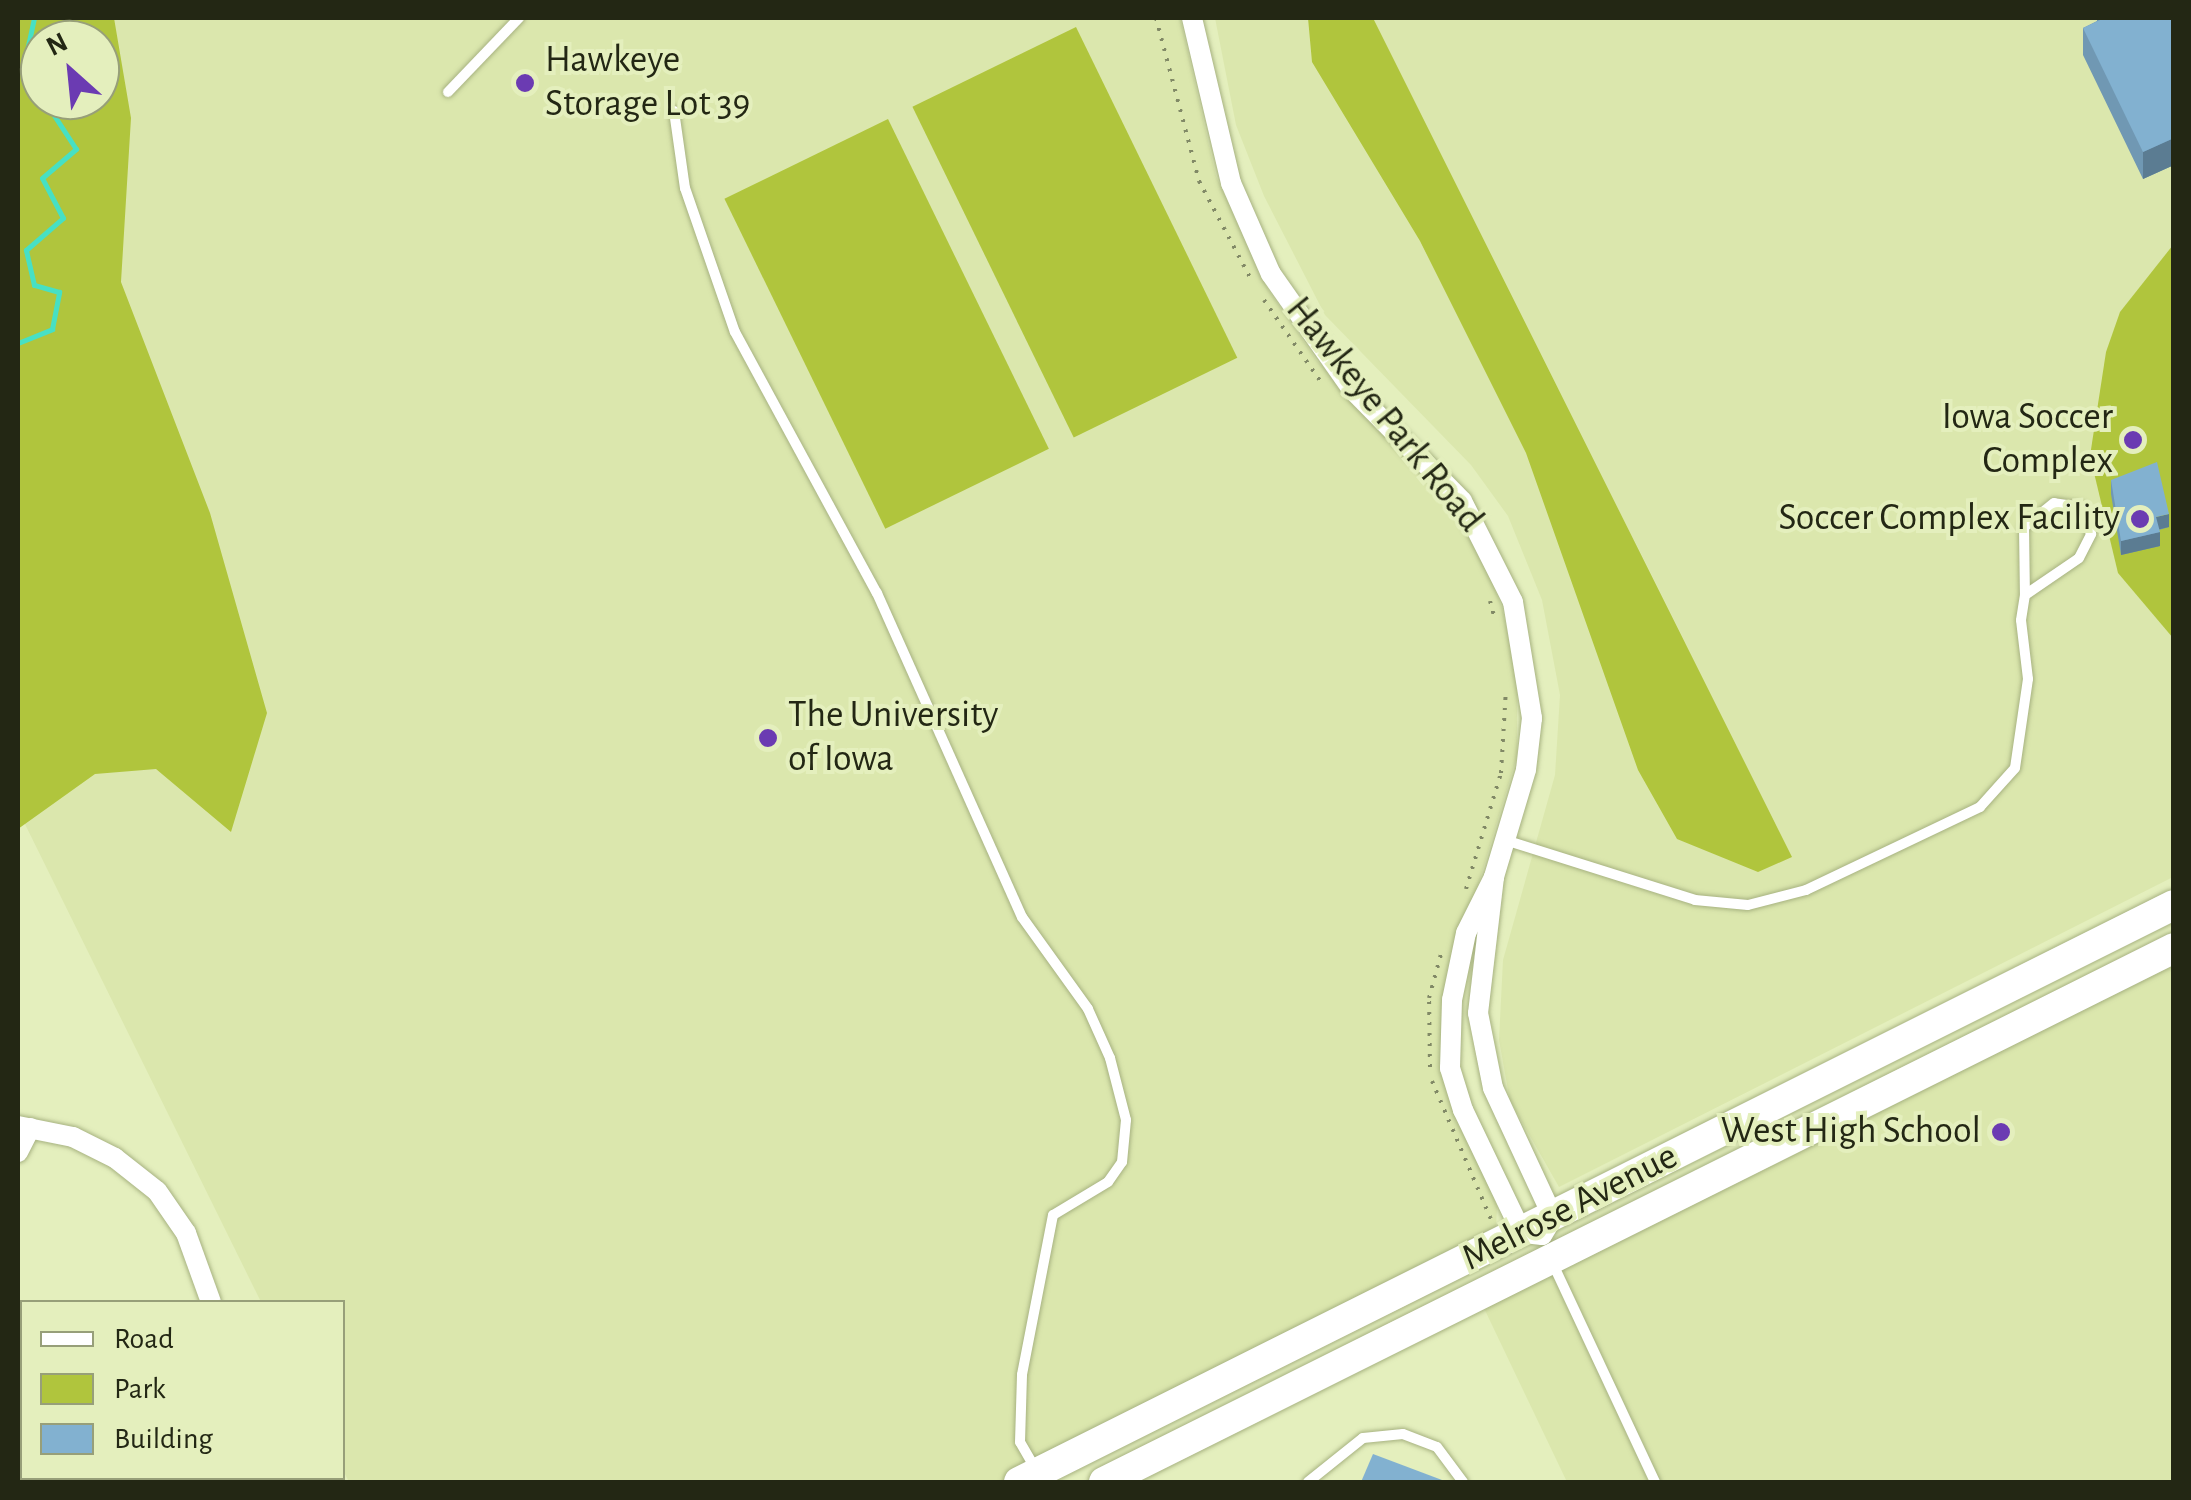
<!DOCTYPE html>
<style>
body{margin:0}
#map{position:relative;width:2191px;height:1500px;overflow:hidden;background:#e4efbd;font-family:"Alegreya Sans",sans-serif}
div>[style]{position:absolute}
.built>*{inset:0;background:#dbe7ad}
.green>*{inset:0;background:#b0c53d;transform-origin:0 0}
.stream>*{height:5px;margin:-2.5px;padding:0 2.5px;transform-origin:2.5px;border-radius:2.5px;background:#47e0c4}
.path>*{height:4px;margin-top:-2px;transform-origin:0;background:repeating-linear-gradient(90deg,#818966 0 2.5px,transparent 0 10.5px)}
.roads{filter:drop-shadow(0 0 2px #a7b281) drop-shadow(0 0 2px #a7b281)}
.lane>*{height:10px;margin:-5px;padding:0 5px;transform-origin:5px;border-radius:5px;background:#fff}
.street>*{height:20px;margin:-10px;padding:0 10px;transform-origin:10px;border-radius:10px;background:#fff}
.secondary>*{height:30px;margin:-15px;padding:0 15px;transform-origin:15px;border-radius:15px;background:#fff}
.wall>*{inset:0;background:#7098b3}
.shaded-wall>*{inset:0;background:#5b7c92}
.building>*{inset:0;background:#82b1d0}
.dots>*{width:28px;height:28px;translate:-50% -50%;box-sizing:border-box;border:5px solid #e4efbd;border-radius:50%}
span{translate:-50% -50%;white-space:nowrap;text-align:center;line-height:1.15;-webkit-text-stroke:8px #e4efbd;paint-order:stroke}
.poi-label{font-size:38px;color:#232714}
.left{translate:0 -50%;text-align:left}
.right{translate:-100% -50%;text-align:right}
.street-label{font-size:38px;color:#232714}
.frame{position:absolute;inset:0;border:20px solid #232714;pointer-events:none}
.legend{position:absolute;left:20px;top:1300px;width:325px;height:180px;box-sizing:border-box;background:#e4efbd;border:2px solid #979f79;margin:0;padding:12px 18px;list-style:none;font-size:30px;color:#232714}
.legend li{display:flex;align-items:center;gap:20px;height:50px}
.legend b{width:50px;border:2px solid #979f79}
.north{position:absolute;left:20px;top:20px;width:100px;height:100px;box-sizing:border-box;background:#e4efbd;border:2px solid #979f79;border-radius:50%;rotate:333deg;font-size:28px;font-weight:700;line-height:40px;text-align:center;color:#232714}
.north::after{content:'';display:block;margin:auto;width:35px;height:45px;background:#6b3bb2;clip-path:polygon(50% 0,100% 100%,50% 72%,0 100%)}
</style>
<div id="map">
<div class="built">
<div style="clip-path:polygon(evenodd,18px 18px,1180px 18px,1216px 176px,1267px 288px,1317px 361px,1442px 494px,1479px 549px,1502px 608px,1517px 675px,1517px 756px,1454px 965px,1448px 1085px,1497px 1206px,1496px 1228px,1484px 1240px,1000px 1482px,349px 1482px,342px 1468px,342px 1302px,261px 1302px,18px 810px,18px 18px,40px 40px,100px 40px,100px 100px,40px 100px,40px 40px)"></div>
<div style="clip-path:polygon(1215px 18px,2173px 18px,2173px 877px,1559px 1187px,1510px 1101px,1499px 1040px,1503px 960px,1555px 775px,1560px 695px,1542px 600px,1508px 516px,1471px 465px,1325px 315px,1264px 196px,1236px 125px)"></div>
<div style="clip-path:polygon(2173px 961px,2173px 1482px,1567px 1482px,1482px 1304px)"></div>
</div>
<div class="green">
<div style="clip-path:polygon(evenodd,18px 18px,114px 18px,131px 118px,121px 282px,210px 513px,267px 713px,231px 832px,156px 769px,95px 774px,18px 829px,18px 18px,100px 40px,100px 100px,40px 100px,40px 40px,100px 40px)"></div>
<div style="clip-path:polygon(1308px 18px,1373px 18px,1792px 857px,1758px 872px,1677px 839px,1638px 770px,1526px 453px,1420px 241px,1312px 62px)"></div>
<div style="left:1076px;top:27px;width:368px;height:182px;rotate:64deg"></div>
<div style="left:888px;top:119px;width:367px;height:182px;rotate:64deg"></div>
<div style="clip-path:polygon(2173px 245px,2173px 638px,2118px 573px,2090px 456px,2106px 352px,2120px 312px)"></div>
</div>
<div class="stream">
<div style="left:34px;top:18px;width:52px;rotate:102.2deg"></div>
<div style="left:23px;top:69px;width:31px;rotate:57deg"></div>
<div style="left:18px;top:343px;width:37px;rotate:-22deg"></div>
<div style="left:52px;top:329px;width:38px;rotate:-79deg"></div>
<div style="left:59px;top:292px;width:26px;rotate:-164deg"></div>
<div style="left:34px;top:285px;width:36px;rotate:-103deg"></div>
<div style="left:26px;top:250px;width:49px;rotate:-40.9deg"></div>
<div style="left:63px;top:218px;width:45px;rotate:-117.7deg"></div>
<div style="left:42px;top:178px;width:45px;rotate:-40.5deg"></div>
<div style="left:76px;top:149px;width:59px;rotate:-123.1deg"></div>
</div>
<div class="path">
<div style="left:1156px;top:18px;width:169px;rotate:75.2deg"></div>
<div style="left:1199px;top:181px;width:115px;rotate:62.1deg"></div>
<div style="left:1264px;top:300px;width:100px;rotate:55.2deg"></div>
<div style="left:1490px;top:601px;width:20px;rotate:75deg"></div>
<div style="left:1466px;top:889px;width:121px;rotate:-73.2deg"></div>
<div style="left:1501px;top:773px;width:84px;rotate:-86.6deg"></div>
<div style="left:1430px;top:1067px;width:69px;rotate:-90.8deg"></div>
<div style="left:1429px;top:998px;width:46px;rotate:-74.7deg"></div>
<div style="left:1432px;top:1081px;width:150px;rotate:66.9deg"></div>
</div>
<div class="roads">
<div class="lane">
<div style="left:448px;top:92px;width:103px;rotate:-46.2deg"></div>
<div style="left:674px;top:111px;width:78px;rotate:81.9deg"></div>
<div style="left:685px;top:188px;width:152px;rotate:70.9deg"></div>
<div style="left:735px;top:332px;width:297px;rotate:61.5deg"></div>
<div style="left:877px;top:593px;width:355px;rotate:65.9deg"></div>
<div style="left:1022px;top:917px;width:113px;rotate:54.3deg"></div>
<div style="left:1088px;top:1009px;width:54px;rotate:65.8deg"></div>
<div style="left:1110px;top:1058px;width:64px;rotate:75.5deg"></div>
<div style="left:1126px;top:1120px;width:42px;rotate:95.4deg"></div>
<div style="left:1122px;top:1162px;width:24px;rotate:125deg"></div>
<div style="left:1108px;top:1182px;width:64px;rotate:149deg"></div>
<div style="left:1053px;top:1215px;width:163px;rotate:101deg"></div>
<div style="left:1022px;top:1375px;width:67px;rotate:91.7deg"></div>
<div style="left:1020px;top:1442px;width:30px;rotate:60deg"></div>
<div style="left:1505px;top:840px;width:199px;rotate:17.5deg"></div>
<div style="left:1695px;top:900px;width:53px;rotate:5.4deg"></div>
<div style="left:1748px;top:905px;width:60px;rotate:-14.5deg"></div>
<div style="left:1806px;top:890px;width:193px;rotate:-25.5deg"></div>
<div style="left:1980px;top:807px;width:52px;rotate:-48.1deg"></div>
<div style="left:2015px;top:768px;width:90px;rotate:-81.7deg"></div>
<div style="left:2028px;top:679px;width:59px;rotate:-96.8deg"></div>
<div style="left:2021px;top:620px;width:25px;rotate:-81deg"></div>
<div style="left:2025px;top:595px;width:65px;rotate:-34.4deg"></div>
<div style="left:2079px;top:558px;width:27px;rotate:-63deg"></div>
<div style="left:2091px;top:534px;width:29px;rotate:-110deg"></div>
<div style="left:2081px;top:507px;width:27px;rotate:-172deg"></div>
<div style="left:2054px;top:503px;width:38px;rotate:141deg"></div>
<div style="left:2024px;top:527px;width:68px;rotate:89.2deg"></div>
<div style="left:1552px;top:1262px;width:243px;rotate:64.9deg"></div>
<div style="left:1308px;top:1482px;width:70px;rotate:-38.7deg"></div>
<div style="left:1363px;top:1438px;width:40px;rotate:-5.7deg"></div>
<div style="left:1403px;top:1434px;width:36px;rotate:21deg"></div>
<div style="left:1437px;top:1447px;width:44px;rotate:53.4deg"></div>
</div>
<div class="street">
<div style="left:1192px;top:18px;width:170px;rotate:76.7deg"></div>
<div style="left:1231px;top:183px;width:99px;rotate:66.3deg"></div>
<div style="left:1271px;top:274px;width:139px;rotate:54.9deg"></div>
<div style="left:1351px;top:388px;width:158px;rotate:45.5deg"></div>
<div style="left:1462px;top:501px;width:113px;rotate:63.2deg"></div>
<div style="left:1513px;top:602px;width:118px;rotate:80.7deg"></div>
<div style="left:1532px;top:718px;width:52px;rotate:96.6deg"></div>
<div style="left:1526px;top:770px;width:112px;rotate:106.7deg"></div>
<div style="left:1494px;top:877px;width:137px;rotate:96.7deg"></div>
<div style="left:1478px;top:1013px;width:76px;rotate:78.7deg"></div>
<div style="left:1493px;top:1088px;width:142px;rotate:65.1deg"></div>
<div style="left:1553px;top:1217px;width:21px;rotate:121deg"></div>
<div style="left:1542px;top:1235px;width:20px;rotate:-174deg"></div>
<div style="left:1522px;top:1233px;width:136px;rotate:-115.6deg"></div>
<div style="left:1463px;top:1110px;width:44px;rotate:-107.2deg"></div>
<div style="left:1450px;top:1068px;width:68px;rotate:-88.3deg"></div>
<div style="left:1452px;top:1000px;width:68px;rotate:-78.2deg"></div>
<div style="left:1466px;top:933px;width:63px;rotate:-63.4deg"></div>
<div style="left:18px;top:1126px;width:56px;rotate:11.3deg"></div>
<div style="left:73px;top:1137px;width:47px;rotate:26.6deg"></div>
<div style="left:115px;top:1158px;width:53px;rotate:38.2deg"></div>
<div style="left:157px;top:1191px;width:51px;rotate:55.4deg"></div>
<div style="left:186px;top:1233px;width:73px;rotate:70.1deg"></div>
<div style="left:18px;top:1152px;width:27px;rotate:-63deg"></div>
<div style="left:296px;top:1478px;width:6px;rotate:45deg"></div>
</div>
<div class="secondary">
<div style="left:1019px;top:1482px;width:1291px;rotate:-26.55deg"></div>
<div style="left:1104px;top:1482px;width:1196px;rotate:-26.52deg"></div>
</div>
</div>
<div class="wall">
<div style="clip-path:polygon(2097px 18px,2174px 18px,2174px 165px,2143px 179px,2083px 55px,2083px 28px,2097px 21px)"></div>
<div style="clip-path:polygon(2111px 480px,2169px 527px,2159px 530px,2160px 546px,2121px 555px,2111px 494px)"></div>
</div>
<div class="shaded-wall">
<div style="clip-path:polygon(2174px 138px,2174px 165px,2143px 179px,2143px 152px)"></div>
<div style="clip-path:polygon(2169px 514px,2169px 527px,2156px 530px,2156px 517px)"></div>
<div style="clip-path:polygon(2160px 532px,2160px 546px,2121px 555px,2121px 541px)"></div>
</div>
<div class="building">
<div style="clip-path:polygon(2104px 18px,2174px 18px,2174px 138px,2143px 152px,2083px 28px)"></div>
<div style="clip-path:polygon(2157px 462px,2169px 514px,2156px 517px,2160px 532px,2121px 541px,2111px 480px)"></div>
<div style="clip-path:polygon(1373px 1454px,1442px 1480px,1441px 1482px,1361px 1482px)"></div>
</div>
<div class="dots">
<div style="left:525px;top:83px;background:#6b3bb2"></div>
<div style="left:2133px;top:440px;background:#6b3bb2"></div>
<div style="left:2140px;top:519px;background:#6b3bb2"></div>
<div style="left:768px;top:738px;background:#6b3bb2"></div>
<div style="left:2001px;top:1132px;background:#6b3bb2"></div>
</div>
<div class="poi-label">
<span class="left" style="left:545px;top:83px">Hawkeye<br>Storage Lot 39</span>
<span class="right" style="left:2113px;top:440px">Iowa Soccer<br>Complex</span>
<span class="right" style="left:2120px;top:519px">Soccer Complex Facility</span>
<span class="left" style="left:788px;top:738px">The University<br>of Iowa</span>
<span class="right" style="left:1981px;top:1132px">West High School</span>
</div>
<div class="street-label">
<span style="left:1384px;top:415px;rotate:51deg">Hawkeye Park Road</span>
<span style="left:1570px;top:1208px;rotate:-27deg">Melrose Avenue</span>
</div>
<div class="frame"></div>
<ul class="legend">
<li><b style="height:12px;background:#fff"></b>Road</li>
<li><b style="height:28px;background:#b0c53d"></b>Park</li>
<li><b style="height:28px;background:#82b1d0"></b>Building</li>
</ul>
<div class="north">N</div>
</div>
